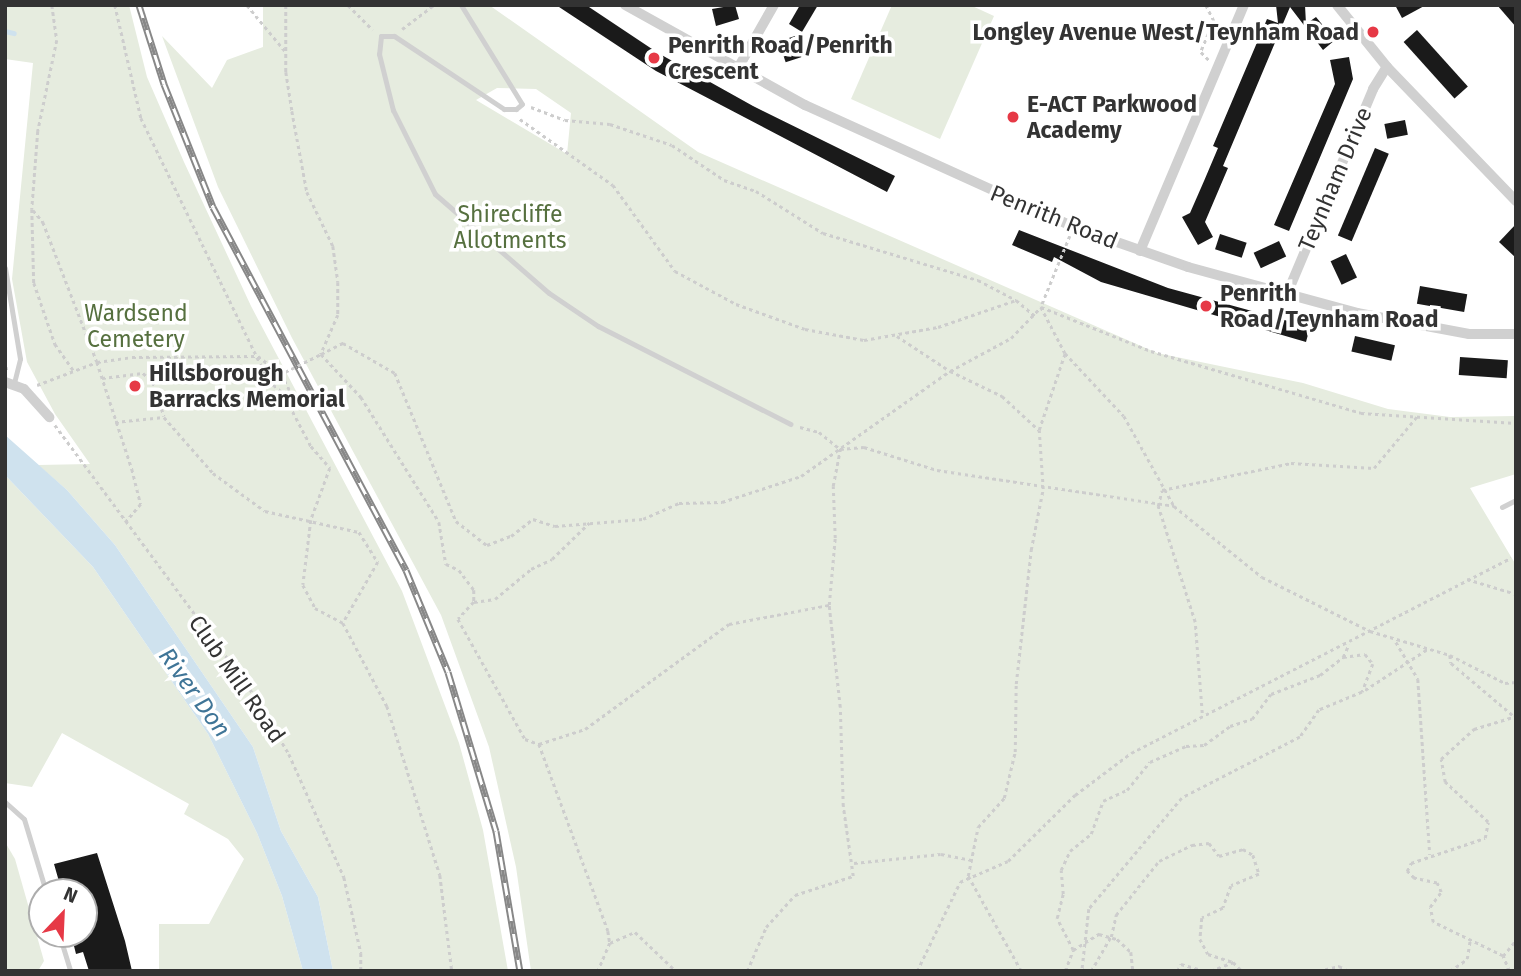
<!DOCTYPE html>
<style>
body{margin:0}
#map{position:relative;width:1521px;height:976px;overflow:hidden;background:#fff;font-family:"Fira Sans",sans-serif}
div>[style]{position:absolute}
.green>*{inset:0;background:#e6ecdf}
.water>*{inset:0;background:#cfe2ee}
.stream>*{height:4.5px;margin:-2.25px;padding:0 2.25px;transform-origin:2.25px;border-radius:2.25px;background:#cfe2ee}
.building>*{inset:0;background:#1a1a1a;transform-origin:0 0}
.path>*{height:2.5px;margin-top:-1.25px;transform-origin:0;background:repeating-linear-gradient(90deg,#cdcdcd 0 3.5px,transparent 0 7px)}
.service>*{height:5px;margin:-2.5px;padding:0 2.5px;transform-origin:2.5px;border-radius:2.5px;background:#d0d0d0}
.minor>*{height:10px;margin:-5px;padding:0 5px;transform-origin:5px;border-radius:5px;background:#d0d0d0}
.rail>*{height:7px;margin-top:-3.5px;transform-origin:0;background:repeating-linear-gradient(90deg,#fff 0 13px,#888 0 26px);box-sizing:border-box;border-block:2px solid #888}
.path-bridge>*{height:2.5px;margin-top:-1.25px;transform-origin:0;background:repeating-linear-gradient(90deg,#cdcdcd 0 3.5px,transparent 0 7px)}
.dots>*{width:19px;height:19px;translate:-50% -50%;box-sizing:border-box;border:4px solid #fff;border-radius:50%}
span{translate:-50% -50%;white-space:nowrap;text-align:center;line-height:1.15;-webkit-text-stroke:7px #fff;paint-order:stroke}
.poi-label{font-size:23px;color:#333;font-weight:700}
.right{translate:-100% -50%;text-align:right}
.left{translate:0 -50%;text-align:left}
.street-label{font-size:23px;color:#333}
.park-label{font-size:23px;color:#56703f}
.water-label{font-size:24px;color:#3f7597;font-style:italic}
.frame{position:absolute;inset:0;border:7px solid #333;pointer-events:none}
.north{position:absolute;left:28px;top:878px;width:70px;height:70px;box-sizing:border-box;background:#fff;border:2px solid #adadad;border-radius:50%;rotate:23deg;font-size:19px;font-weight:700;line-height:28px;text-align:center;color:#333}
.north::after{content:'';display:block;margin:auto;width:24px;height:32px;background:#e63946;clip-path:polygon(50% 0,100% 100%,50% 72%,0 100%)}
</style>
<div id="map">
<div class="green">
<div style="clip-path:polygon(5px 5px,129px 5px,147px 77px,184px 162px,251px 306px,402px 591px,459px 743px,483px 830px,508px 971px,333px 971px,318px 897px,281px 831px,253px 747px,115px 545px,67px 490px,38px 465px,90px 464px,55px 414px,27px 362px,12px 279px,33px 63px,5px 59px)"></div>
<div style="clip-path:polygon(evenodd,263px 5px,489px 5px,698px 152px,1157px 353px,1303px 383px,1388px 409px,1450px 417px,1516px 416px,1516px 474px,1470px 488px,1516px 565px,1516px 971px,531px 971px,516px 867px,489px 747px,441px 615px,292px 338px,218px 187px,162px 36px,212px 88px,227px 60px,263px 47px,263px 5px,497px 88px,536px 89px,571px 113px,567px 154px,476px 100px,497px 88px)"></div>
<div style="clip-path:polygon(892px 5px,970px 5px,994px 16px,940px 139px,851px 99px)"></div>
<div style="clip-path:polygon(5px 475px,93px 567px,208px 734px,257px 833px,282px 896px,303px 971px,159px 971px,159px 924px,209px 924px,244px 859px,228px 839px,184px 814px,189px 804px,62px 733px,32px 787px,5px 783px)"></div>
<div style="clip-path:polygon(5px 842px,15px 859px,44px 961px,38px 971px,5px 971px)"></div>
</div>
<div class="water">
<div style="clip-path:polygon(5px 435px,67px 490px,115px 545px,253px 747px,281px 831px,318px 897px,333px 971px,303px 971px,282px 896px,257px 833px,208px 734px,93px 567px,5px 475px)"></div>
</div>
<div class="stream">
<div style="left:5px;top:31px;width:9px;rotate:13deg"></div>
</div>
<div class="building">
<div style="clip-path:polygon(556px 5px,586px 5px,658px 53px,753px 106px,895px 176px,887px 192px,656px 71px)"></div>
<div style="clip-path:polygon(735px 5px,739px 19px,716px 26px,712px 9px)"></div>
<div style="clip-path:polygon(800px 5px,818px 5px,802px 32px,789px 24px)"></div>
<div style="clip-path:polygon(1276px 5px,1305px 5px,1306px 24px,1316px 17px,1335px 40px,1323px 50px,1290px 7px,1223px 166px,1228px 168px,1205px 222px,1213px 237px,1198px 245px,1182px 217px,1190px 213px,1204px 181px,1218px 148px,1213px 146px,1267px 19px,1278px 23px)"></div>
<div style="clip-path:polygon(1395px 5px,1426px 5px,1402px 18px)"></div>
<div style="clip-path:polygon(1497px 5px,1516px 5px,1516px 27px)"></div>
<div style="left:1417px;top:30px;width:76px;height:18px;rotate:48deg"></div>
<div style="left:795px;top:36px;width:22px;height:17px;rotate:72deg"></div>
<div style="clip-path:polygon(1349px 57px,1353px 79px,1289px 231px,1274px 225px,1335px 84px,1330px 60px)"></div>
<div style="left:1405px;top:120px;width:15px;height:21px;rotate:79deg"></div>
<div style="left:1375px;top:148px;width:15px;height:95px;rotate:23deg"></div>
<div style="clip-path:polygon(1516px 224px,1516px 258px,1499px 242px)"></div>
<div style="clip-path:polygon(1019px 230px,1168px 288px,1310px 327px,1306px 342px,1101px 282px,1054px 257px,1052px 262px,1012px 245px)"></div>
<div style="left:1220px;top:234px;width:28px;height:16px;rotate:18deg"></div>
<div style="left:1279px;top:241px;width:17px;height:28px;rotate:65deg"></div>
<div style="left:1346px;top:254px;width:26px;height:17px;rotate:65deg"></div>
<div style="left:1420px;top:286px;width:48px;height:18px;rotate:10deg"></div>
<div style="left:1355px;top:336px;width:41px;height:16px;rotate:13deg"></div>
<div style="left:1460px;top:357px;width:48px;height:18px;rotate:4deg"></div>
<div style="clip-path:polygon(97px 853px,125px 941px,132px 971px,89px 971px,83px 952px,76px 954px,72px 938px,90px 933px,84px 892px,62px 892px,54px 864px)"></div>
</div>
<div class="path">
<div style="left:52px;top:5px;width:35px;rotate:82deg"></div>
<div style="left:57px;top:40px;width:93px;rotate:101.8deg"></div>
<div style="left:38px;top:131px;width:78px;rotate:94.4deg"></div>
<div style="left:32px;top:209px;width:74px;rotate:88.5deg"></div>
<div style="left:34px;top:283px;width:65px;rotate:71deg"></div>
<div style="left:55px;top:344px;width:33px;rotate:55deg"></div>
<div style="left:115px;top:5px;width:116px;rotate:77deg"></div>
<div style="left:141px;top:118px;width:291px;rotate:64.1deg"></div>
<div style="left:268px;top:380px;width:20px;rotate:41deg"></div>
<div style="left:283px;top:393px;width:7px;rotate:-27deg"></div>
<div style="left:289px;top:390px;width:18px;rotate:-117deg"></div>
<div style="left:247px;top:5px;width:60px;rotate:50.4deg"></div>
<div style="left:286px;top:5px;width:67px;rotate:90deg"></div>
<div style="left:286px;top:72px;width:39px;rotate:81deg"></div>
<div style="left:292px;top:111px;width:82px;rotate:79.5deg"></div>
<div style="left:307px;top:192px;width:60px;rotate:64.3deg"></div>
<div style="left:333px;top:246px;width:36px;rotate:82deg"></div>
<div style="left:338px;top:282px;width:33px;rotate:90deg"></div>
<div style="left:338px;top:315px;width:43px;rotate:113.6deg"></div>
<div style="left:348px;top:5px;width:35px;rotate:45deg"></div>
<div style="left:1206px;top:5px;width:18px;rotate:63deg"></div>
<div style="left:1214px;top:21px;width:34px;rotate:113deg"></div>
<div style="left:1201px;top:52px;width:11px;rotate:45deg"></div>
<div style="left:402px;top:29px;width:40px;rotate:-37deg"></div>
<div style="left:531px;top:107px;width:36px;rotate:21deg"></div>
<div style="left:565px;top:120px;width:45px;rotate:5.1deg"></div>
<div style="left:610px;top:124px;width:65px;rotate:18.7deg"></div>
<div style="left:672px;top:145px;width:63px;rotate:33.9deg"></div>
<div style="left:724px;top:180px;width:34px;rotate:19deg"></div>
<div style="left:756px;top:191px;width:79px;rotate:32.1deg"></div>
<div style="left:823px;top:233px;width:162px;rotate:16.9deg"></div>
<div style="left:978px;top:280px;width:43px;rotate:27.8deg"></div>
<div style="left:1016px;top:300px;width:25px;rotate:40deg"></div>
<div style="left:520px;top:119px;width:114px;rotate:35.4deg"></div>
<div style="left:613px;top:185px;width:106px;rotate:54.2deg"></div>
<div style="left:675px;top:271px;width:69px;rotate:28.4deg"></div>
<div style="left:736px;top:304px;width:73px;rotate:19.9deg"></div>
<div style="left:805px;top:329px;width:60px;rotate:10.6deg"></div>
<div style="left:864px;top:340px;width:75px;rotate:-10deg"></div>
<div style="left:938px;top:327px;width:83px;rotate:-19.1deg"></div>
<div style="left:33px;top:210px;width:16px;rotate:50deg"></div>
<div style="left:43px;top:222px;width:150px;rotate:68.9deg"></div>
<div style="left:97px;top:362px;width:113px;rotate:71.9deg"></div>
<div style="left:132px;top:469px;width:36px;rotate:76deg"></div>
<div style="left:141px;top:504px;width:25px;rotate:130deg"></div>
<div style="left:1070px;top:236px;width:77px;rotate:112.2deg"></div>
<div style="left:1041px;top:307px;width:52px;rotate:62.4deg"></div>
<div style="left:1065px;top:353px;width:86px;rotate:46.9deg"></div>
<div style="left:1124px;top:416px;width:103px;rotate:60.9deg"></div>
<div style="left:1174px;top:506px;width:113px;rotate:38.9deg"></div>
<div style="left:1262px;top:577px;width:121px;rotate:26.6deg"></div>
<div style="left:1370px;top:631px;width:84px;rotate:16.7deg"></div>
<div style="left:1450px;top:655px;width:62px;rotate:27deg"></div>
<div style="left:1505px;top:683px;width:11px;rotate:-5deg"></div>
<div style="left:897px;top:336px;width:64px;rotate:33.4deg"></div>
<div style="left:950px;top:371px;width:58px;rotate:25.7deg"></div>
<div style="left:1002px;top:396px;width:50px;rotate:42.6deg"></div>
<div style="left:321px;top:354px;width:25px;rotate:-27deg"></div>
<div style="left:343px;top:343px;width:60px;rotate:30deg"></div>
<div style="left:395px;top:373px;width:160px;rotate:67.6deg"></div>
<div style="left:456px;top:521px;width:39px;rotate:38deg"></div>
<div style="left:487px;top:545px;width:26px;rotate:-21deg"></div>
<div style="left:511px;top:536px;width:28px;rotate:-38deg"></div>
<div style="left:533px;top:519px;width:23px;rotate:18deg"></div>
<div style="left:555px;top:526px;width:88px;rotate:-4.5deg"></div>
<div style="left:643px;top:519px;width:39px;rotate:-24deg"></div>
<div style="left:679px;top:503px;width:43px;rotate:-1.3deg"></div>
<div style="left:722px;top:502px;width:83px;rotate:-18.2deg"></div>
<div style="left:801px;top:476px;width:182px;rotate:-35.2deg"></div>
<div style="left:950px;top:371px;width:69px;rotate:-28.4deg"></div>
<div style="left:1011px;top:338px;width:43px;rotate:-45.9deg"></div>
<div style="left:1041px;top:307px;width:118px;rotate:21.8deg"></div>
<div style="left:1151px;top:351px;width:219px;rotate:16.4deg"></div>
<div style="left:1361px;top:413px;width:155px;rotate:3.7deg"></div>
<div style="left:321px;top:354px;width:59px;rotate:47.1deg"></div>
<div style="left:361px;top:397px;width:147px;rotate:58deg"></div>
<div style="left:439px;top:522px;width:43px;rotate:80.5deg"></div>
<div style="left:446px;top:564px;width:14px;rotate:25deg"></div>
<div style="left:459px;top:570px;width:25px;rotate:53deg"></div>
<div style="left:474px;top:590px;width:12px;rotate:90deg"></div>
<div style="left:474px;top:602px;width:23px;rotate:133deg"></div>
<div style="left:458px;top:619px;width:137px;rotate:60.8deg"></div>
<div style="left:525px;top:739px;width:15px;rotate:20deg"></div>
<div style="left:539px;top:744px;width:199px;rotate:69.7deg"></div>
<div style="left:608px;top:931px;width:12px;rotate:81deg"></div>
<div style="left:610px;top:943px;width:30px;rotate:113deg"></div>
<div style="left:5px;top:360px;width:11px;rotate:80deg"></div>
<div style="left:102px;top:378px;width:41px;rotate:-7deg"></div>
<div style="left:143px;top:373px;width:13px;rotate:42deg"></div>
<div style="left:153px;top:382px;width:36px;rotate:72deg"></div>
<div style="left:37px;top:385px;width:64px;rotate:-21deg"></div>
<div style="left:97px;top:362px;width:35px;rotate:-8deg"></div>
<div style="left:132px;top:357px;width:126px;rotate:-0.5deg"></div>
<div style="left:258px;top:356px;width:29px;rotate:38deg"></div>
<div style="left:281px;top:374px;width:4px;rotate:-27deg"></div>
<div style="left:283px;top:393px;width:60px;rotate:62.2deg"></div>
<div style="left:311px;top:446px;width:29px;rotate:49deg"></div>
<div style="left:330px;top:468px;width:55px;rotate:110.1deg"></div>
<div style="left:311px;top:520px;width:65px;rotate:97deg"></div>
<div style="left:303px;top:585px;width:26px;rotate:62deg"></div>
<div style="left:315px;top:608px;width:32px;rotate:28deg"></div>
<div style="left:343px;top:623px;width:94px;rotate:62.1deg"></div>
<div style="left:387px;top:706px;width:177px;rotate:72.6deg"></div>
<div style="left:440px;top:875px;width:97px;rotate:82.9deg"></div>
<div style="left:115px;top:422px;width:49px;rotate:-5.8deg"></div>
<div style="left:164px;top:417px;width:74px;rotate:48.8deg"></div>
<div style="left:213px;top:473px;width:64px;rotate:36.2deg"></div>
<div style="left:265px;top:511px;width:96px;rotate:12.6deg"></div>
<div style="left:359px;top:532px;width:36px;rotate:58deg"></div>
<div style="left:378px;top:562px;width:70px;rotate:119.8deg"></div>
<div style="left:55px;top:425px;width:328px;rotate:53.5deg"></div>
<div style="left:250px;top:689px;width:76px;rotate:59deg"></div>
<div style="left:289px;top:754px;width:135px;rotate:65.9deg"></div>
<div style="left:344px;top:877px;width:78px;rotate:77.4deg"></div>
<div style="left:361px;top:953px;width:18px;rotate:90deg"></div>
<div style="left:800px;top:427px;width:20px;rotate:15deg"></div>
<div style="left:819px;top:432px;width:27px;rotate:39deg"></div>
<div style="left:840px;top:449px;width:24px;rotate:-5deg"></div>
<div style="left:864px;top:447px;width:77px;rotate:17.5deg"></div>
<div style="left:937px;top:470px;width:240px;rotate:8.6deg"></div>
<div style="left:1467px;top:579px;width:51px;rotate:17deg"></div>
<div style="left:474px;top:602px;width:21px;rotate:-8deg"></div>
<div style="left:495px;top:599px;width:47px;rotate:-39.8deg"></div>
<div style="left:531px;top:569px;width:23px;rotate:-25deg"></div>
<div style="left:552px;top:559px;width:52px;rotate:-44.2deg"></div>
<div style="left:1396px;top:642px;width:43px;rotate:59.3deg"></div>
<div style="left:1418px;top:679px;width:176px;rotate:86.1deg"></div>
<div style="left:1450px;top:655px;width:8px;rotate:83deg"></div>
<div style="left:1451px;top:663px;width:84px;rotate:40.2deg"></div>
<div style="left:1343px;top:657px;width:14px;rotate:-65deg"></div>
<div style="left:1365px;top:690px;width:77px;rotate:-33.3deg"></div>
<div style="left:1202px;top:713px;width:91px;rotate:-94.4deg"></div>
<div style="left:1195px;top:622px;width:122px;rotate:-107.7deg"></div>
<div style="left:1158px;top:506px;width:16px;rotate:-76deg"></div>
<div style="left:1162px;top:490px;width:132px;rotate:-11.8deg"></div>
<div style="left:1291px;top:463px;width:83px;rotate:3.4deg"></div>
<div style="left:1374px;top:468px;width:70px;rotate:-50.2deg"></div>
<div style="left:1515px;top:717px;width:22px;rotate:-87deg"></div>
<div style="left:539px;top:744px;width:48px;rotate:-18.1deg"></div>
<div style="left:585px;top:729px;width:178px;rotate:-36.1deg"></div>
<div style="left:729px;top:624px;width:102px;rotate:-10.8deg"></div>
<div style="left:854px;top:863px;width:87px;rotate:-5.9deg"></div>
<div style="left:941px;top:854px;width:32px;rotate:11deg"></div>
<div style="left:610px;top:943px;width:27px;rotate:-24deg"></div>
<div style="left:635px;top:932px;width:57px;rotate:43.6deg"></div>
<div style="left:1073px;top:950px;width:31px;rotate:-32deg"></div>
<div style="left:1099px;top:934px;width:19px;rotate:16deg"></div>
<div style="left:1117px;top:939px;width:19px;rotate:43deg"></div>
<div style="left:1131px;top:952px;width:19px;rotate:84deg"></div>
<div style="left:1503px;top:956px;width:21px;rotate:-51deg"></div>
<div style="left:747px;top:971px;width:48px;rotate:-66.6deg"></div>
<div style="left:766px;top:927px;width:43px;rotate:-47.8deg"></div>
<div style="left:795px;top:895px;width:61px;rotate:-18.1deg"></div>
<div style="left:853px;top:876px;width:71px;rotate:-98.1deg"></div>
<div style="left:843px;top:806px;width:99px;rotate:-91.7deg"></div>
<div style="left:840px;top:707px;width:103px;rotate:-96.2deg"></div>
<div style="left:829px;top:605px;width:67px;rotate:-84.9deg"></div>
<div style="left:835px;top:538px;width:52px;rotate:-92.2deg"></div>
<div style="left:833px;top:486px;width:38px;rotate:-79deg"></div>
<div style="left:917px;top:971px;width:99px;rotate:-64.2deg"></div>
<div style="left:960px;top:882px;width:52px;rotate:-23.6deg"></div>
<div style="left:1008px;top:861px;width:94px;rotate:-44.6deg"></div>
<div style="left:1075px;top:795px;width:70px;rotate:-36.9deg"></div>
<div style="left:1131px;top:753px;width:427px;rotate:-27.2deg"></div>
<div style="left:1021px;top:971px;width:109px;rotate:-119.2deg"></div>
<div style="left:968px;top:876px;width:50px;rotate:-78.5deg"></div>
<div style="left:978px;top:827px;width:39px;rotate:-48deg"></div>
<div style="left:1004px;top:798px;width:47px;rotate:-76.6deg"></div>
<div style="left:1015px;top:752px;width:68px;rotate:-89.2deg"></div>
<div style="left:1016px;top:684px;width:135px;rotate:-83.6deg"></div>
<div style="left:1031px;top:550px;width:62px;rotate:-78.9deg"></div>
<div style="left:1043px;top:489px;width:59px;rotate:-93.9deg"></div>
<div style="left:1039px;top:430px;width:81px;rotate:-71.3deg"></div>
<div style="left:1065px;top:971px;width:22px;rotate:-69deg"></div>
<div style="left:1073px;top:950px;width:36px;rotate:-117deg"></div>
<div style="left:1057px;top:918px;width:25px;rotate:-76deg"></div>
<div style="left:1063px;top:894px;width:24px;rotate:-95deg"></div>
<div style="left:1061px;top:870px;width:21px;rotate:-65deg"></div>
<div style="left:1070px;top:851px;width:27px;rotate:-39deg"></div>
<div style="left:1091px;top:834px;width:35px;rotate:-70deg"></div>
<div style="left:1103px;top:801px;width:26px;rotate:-25deg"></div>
<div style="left:1127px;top:790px;width:36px;rotate:-51deg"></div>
<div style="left:1150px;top:762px;width:39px;rotate:-24deg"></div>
<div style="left:1186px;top:746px;width:18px;rotate:-3deg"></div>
<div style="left:1204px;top:745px;width:32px;rotate:-36deg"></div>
<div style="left:1230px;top:726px;width:23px;rotate:-18deg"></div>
<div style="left:1252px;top:719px;width:31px;rotate:-53deg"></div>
<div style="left:1271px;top:694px;width:53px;rotate:-21.2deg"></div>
<div style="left:1320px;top:675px;width:29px;rotate:-38deg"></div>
<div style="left:1343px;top:657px;width:22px;rotate:-8deg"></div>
<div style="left:1365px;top:654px;width:13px;rotate:51deg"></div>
<div style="left:1373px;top:664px;width:30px;rotate:111deg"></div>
<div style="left:1362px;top:692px;width:47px;rotate:157.3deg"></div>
<div style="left:1319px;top:710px;width:33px;rotate:125deg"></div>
<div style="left:1300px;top:737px;width:133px;rotate:152.7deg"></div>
<div style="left:1182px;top:798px;width:145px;rotate:130deg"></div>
<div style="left:1089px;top:909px;width:62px;rotate:96.4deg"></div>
<div style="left:1091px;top:971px;width:39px;rotate:-60deg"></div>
<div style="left:1111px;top:937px;width:23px;rotate:-77deg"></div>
<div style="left:1116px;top:915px;width:69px;rotate:-51.5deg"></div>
<div style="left:1159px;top:861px;width:37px;rotate:-26deg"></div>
<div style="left:1192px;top:845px;width:17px;rotate:-7deg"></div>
<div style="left:1209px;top:843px;width:16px;rotate:52deg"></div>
<div style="left:1219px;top:856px;width:25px;rotate:-16deg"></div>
<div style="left:1243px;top:849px;width:12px;rotate:31deg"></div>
<div style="left:1253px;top:855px;width:20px;rotate:72deg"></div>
<div style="left:1259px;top:874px;width:30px;rotate:157deg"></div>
<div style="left:1231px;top:886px;width:23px;rotate:110deg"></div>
<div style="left:1223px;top:908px;width:23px;rotate:155deg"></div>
<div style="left:1202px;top:918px;width:21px;rotate:95deg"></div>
<div style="left:1200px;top:939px;width:17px;rotate:62deg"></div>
<div style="left:1208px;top:954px;width:26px;rotate:18deg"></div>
<div style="left:1233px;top:962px;width:13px;rotate:45deg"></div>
<div style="left:1177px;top:971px;width:8px;rotate:-60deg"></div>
<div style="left:1181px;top:964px;width:25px;rotate:16deg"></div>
<div style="left:1211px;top:971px;width:24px;rotate:-22deg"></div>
<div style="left:1284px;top:971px;width:4px"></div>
<div style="left:1318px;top:971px;width:22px;rotate:-13deg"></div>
<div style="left:1339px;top:966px;width:11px;rotate:27deg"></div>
<div style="left:1450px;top:971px;width:21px;rotate:-35deg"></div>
<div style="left:1467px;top:959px;width:18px;rotate:-81deg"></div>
<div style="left:1509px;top:971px;width:16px;rotate:-112deg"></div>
<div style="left:1503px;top:956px;width:78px;rotate:-154.1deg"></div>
<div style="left:1433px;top:922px;width:15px;rotate:-101deg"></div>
<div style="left:1430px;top:907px;width:19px;rotate:-54deg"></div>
<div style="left:1441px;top:892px;width:10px;rotate:-114deg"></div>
<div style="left:1437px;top:883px;width:24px;rotate:-168deg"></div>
<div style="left:1414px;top:878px;width:10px;rotate:-135deg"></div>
<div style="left:1407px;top:871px;width:9px;rotate:-63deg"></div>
<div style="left:1411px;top:863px;width:78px;rotate:-18.7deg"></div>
<div style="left:1485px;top:838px;width:16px;rotate:-79deg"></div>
<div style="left:1488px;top:822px;width:59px;rotate:-137.1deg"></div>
<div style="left:1445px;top:782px;width:23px;rotate:-100deg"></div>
<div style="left:1441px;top:759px;width:45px;rotate:-42.3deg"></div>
<div style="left:1474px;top:729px;width:44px;rotate:-17.2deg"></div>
</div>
<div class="service">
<div style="left:461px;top:5px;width:116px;rotate:58.4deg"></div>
<div style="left:522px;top:104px;width:8px;rotate:140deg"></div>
<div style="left:516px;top:109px;width:12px;rotate:180deg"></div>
<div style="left:504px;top:109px;width:132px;rotate:-146.4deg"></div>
<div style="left:394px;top:36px;width:13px;rotate:180deg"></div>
<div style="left:381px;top:36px;width:18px;rotate:96deg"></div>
<div style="left:379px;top:54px;width:58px;rotate:76deg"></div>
<div style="left:393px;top:110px;width:94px;rotate:63.4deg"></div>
<div style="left:435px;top:194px;width:151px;rotate:41deg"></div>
<div style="left:549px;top:293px;width:59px;rotate:34deg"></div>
<div style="left:598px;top:326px;width:216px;rotate:27deg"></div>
<div style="left:5px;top:268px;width:92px;rotate:80.6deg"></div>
<div style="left:20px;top:359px;width:25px;rotate:104deg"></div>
<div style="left:1502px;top:507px;width:16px;rotate:-27deg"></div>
<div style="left:5px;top:802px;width:25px;rotate:42deg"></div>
<div style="left:24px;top:819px;width:76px;rotate:73.2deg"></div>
<div style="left:59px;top:934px;width:39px;rotate:73deg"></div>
</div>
<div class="minor">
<div style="left:625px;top:5px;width:206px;rotate:29.1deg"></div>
<div style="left:805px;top:105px;width:295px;rotate:24.4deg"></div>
<div style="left:1074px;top:227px;width:121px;rotate:19.3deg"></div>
<div style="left:1188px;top:267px;width:175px;rotate:15.2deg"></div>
<div style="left:1357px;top:313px;width:114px;rotate:10.6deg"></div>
<div style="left:1469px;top:334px;width:47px"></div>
<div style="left:1337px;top:5px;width:80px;rotate:51.1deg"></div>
<div style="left:1387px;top:67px;width:186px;rotate:46.1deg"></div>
<div style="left:737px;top:70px;width:75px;rotate:-60.4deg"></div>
<div style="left:1140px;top:251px;width:267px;rotate:-67.1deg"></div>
<div style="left:1287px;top:294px;width:222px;rotate:-67.2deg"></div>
<div style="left:1373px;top:89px;width:26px;rotate:-58deg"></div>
<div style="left:5px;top:382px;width:20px;rotate:20deg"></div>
<div style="left:24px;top:389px;width:38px;rotate:48deg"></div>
</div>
<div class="rail">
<div style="left:139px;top:5px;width:83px;rotate:72.4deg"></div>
<div style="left:164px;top:84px;width:132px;rotate:68.3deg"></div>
<div style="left:213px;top:207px;width:411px;rotate:62deg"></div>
<div style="left:406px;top:570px;width:110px;rotate:67.6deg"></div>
<div style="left:448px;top:672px;width:166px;rotate:73.2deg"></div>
<div style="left:496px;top:831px;width:142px;rotate:80.3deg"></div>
</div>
<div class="path-bridge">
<div style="left:285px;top:372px;width:40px;rotate:-26.6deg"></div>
</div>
<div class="dots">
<div style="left:1373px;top:32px;background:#e63946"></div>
<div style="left:654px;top:58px;background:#e63946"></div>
<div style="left:1013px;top:117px;background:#e63946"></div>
<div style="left:1206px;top:306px;background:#e63946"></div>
<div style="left:135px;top:386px;background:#e63946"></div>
</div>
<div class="poi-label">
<span class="right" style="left:1359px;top:32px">Longley Avenue West/Teynham Road</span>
<span class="left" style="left:668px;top:58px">Penrith Road/Penrith<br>Crescent</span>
<span class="left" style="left:1027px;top:117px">E-ACT Parkwood<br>Academy</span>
<span class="left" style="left:1220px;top:306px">Penrith<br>Road/Teynham Road</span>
<span class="left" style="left:149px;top:386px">Hillsborough<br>Barracks Memorial</span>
</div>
<div class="street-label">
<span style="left:1335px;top:179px;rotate:-67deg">Teynham Drive</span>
<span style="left:1054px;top:217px;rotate:22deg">Penrith Road</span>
<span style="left:237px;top:679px;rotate:55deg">Club Mill Road</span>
</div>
<div class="park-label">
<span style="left:510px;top:227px">Shirecliffe<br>Allotments</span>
<span style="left:136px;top:326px">Wardsend<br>Cemetery</span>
</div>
<div class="water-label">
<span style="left:194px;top:693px;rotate:54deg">River Don</span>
</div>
<div class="frame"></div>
<div class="north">N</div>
</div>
